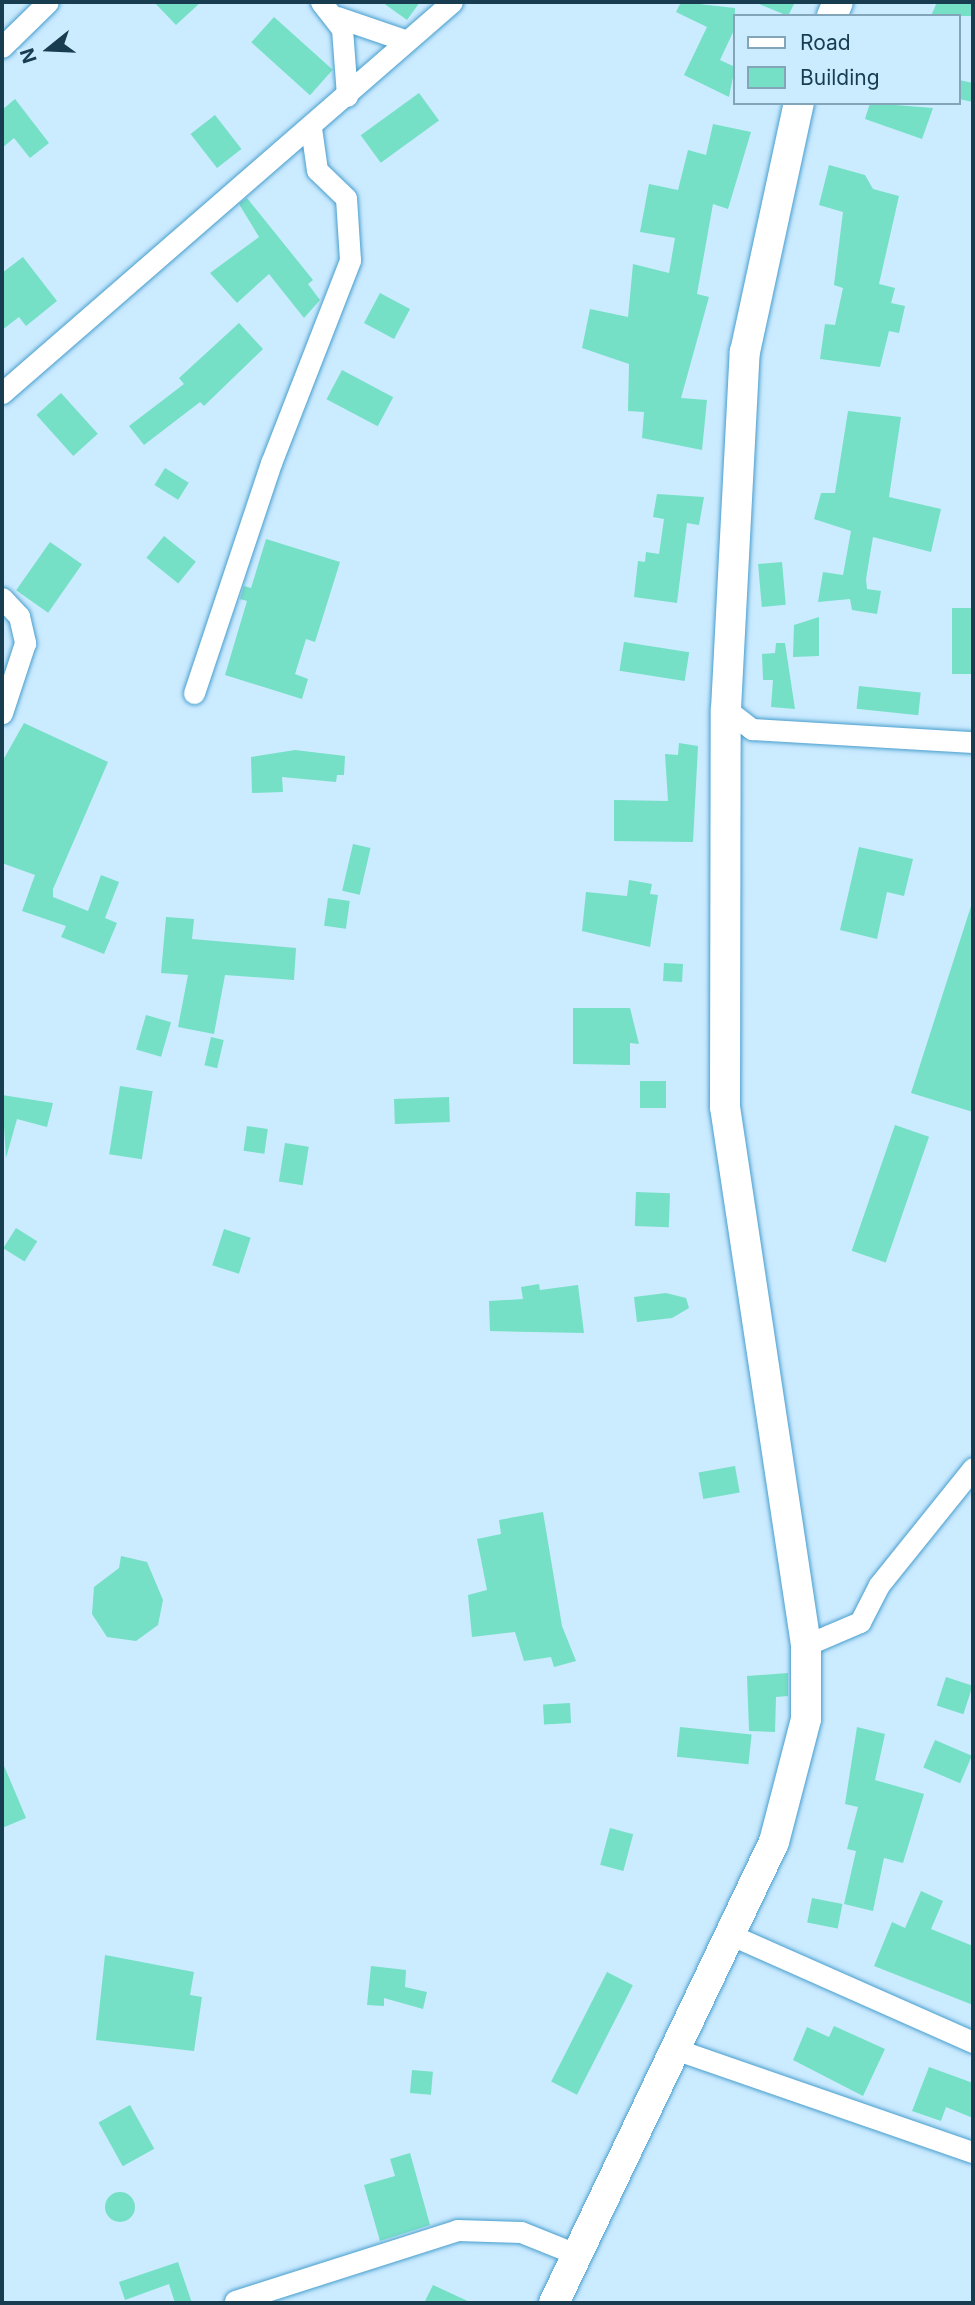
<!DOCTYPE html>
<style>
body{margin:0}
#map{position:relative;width:975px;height:2305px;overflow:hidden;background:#cbebff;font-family:Inter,sans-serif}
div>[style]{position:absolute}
.building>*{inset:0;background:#75e0c5;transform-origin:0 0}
.round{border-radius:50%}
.roads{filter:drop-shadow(0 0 2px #499ecd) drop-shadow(0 0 2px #499ecd)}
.street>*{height:21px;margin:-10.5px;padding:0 10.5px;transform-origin:10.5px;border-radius:10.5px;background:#fff}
.secondary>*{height:30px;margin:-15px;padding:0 15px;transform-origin:15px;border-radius:15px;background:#fff}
span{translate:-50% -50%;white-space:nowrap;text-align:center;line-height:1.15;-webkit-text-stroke:6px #cbebff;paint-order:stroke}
.frame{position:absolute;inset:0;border:4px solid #183c50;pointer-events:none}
.legend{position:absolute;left:733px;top:14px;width:228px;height:91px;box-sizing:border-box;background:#cbebff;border:2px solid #83a5b9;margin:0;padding:9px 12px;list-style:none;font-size:21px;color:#183c50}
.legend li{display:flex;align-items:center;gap:14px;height:35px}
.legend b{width:35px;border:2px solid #83a5b9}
.north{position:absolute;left:14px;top:14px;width:70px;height:70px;-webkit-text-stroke:5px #cbebff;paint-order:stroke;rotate:252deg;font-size:19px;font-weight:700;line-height:28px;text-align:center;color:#183c50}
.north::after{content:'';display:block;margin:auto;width:24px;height:32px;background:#183c50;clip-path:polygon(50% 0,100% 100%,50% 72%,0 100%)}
</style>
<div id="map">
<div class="building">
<div style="clip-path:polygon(154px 2px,201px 2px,176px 25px)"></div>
<div style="clip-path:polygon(382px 2px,420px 2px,407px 20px)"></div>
<div style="clip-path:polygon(681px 2px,735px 8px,735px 28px,720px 60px,735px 67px,729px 97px,684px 75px,707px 27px,676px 12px)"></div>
<div style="clip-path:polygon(754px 2px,795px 2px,788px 16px)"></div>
<div style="clip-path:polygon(937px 2px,973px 2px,973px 16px,931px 16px)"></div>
<div style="left:274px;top:17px;width:79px;height:34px;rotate:42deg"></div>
<div style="clip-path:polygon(959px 80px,973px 83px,973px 102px,959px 99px)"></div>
<div style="left:419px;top:93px;width:34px;height:72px;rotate:54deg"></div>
<div style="clip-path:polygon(15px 99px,49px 143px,30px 158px,14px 138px,2px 148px,2px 110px)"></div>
<div style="clip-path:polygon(870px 103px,933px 108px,922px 139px,865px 119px)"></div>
<div style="left:215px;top:115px;width:43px;height:31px;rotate:52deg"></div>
<div style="clip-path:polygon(713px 124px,751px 132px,728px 209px,713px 204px,697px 294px,709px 297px,681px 398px,707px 400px,702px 450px,642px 438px,644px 412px,628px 411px,629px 364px,582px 348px,590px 309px,628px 317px,633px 264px,669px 273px,675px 238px,640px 232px,649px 184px,678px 190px,688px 150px,706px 155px)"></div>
<div style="clip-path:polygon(829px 165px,865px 175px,873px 189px,899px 196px,879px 284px,895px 288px,891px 303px,905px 306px,899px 333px,889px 331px,880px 367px,820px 359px,825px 324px,835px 325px,843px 288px,834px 285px,843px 212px,819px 205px)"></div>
<div style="clip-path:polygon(247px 198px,313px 280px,308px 284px,320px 300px,304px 318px,269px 274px,237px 303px,210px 273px,259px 237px,239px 204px)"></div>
<div style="clip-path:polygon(23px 257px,57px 301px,26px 326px,19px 317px,2px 330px,2px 273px)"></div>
<div style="left:380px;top:293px;width:34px;height:34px;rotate:28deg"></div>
<div style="clip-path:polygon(239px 323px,263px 349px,204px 406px,200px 402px,144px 445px,129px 426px,184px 384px,179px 378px)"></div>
<div style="left:342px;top:370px;width:58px;height:33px;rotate:28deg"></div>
<div style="left:61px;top:393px;width:55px;height:33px;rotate:48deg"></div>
<div style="clip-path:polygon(848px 411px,901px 417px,889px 497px,941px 509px,931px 552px,873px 537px,866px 579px,867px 589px,881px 591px,877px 614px,852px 610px,850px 599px,818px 602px,823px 572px,843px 575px,851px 531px,814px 519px,821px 493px,835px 493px)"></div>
<div style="left:165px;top:468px;width:28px;height:20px;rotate:32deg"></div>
<div style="clip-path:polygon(657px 494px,704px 497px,699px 525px,687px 523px,677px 603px,634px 597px,638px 561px,645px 562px,646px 552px,659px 554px,664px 519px,653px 517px)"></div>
<div style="left:164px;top:536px;width:41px;height:28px;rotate:39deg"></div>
<div style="clip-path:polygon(266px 539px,340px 562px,315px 642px,306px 639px,295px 674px,308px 679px,302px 699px,225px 675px,247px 601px,240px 599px,244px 586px,251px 588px)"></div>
<div style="left:50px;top:542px;width:39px;height:59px;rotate:35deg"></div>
<div style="left:782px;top:562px;width:43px;height:24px;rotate:85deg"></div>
<div style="left:952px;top:608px;width:21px;height:66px"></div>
<div style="clip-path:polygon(819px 617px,819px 656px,793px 657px,794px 625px)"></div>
<div style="left:624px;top:642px;width:66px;height:29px;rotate:9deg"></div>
<div style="clip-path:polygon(776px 643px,785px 643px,795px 709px,771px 707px,773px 680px,763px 680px,762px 654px,775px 653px)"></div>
<div style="left:859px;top:686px;width:62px;height:23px;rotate:6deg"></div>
<div style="clip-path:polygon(24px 723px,108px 762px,53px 889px,53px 897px,88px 911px,101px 875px,119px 882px,105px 918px,117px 923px,104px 954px,61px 937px,66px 926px,22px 911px,35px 875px,2px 863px,2px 762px)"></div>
<div style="clip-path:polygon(679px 743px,698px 746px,693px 842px,614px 841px,614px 800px,668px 801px,665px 754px,678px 755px)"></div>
<div style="clip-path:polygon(295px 750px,345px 756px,344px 775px,337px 775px,336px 782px,282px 777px,283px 792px,252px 793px,251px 757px)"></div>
<div style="left:353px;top:844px;width:18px;height:48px;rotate:13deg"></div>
<div style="clip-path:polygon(859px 847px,913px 859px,904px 896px,887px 892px,877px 939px,840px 930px)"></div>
<div style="clip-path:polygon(629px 880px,652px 884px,650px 894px,658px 895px,650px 947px,582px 931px,586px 892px,627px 896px)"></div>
<div style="left:328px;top:898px;width:22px;height:28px;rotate:8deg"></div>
<div style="clip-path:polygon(973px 900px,973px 1112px,911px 1093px)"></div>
<div style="clip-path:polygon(166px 917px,194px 919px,192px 939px,296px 948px,294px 980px,225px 975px,214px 1034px,178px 1027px,188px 975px,161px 973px)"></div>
<div style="left:664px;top:963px;width:19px;height:18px;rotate:3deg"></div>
<div style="clip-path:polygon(573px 1008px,630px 1008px,639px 1044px,630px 1043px,630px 1065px,573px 1064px)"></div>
<div style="left:146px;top:1015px;width:26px;height:36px;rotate:16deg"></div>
<div style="left:211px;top:1037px;width:13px;height:29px;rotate:13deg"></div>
<div style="left:640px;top:1081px;width:26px;height:27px"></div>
<div style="left:120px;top:1086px;width:33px;height:69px;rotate:9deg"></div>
<div style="clip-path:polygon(2px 1095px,53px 1103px,47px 1127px,17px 1119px,6px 1158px)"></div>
<div style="left:449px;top:1097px;width:25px;height:55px;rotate:88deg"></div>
<div style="left:895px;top:1125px;width:36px;height:133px;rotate:19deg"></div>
<div style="left:247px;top:1126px;width:21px;height:25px;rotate:8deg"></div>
<div style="left:285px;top:1143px;width:24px;height:39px;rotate:9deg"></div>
<div style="left:636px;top:1192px;width:34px;height:34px;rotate:2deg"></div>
<div style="left:16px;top:1228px;width:25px;height:24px;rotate:32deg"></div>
<div style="left:224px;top:1229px;width:28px;height:38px;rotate:18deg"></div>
<div style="clip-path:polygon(539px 1284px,540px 1290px,578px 1285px,584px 1333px,490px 1331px,489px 1301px,523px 1299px,521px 1287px)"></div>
<div style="clip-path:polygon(666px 1293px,686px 1298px,689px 1308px,672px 1318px,637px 1322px,634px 1297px)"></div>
<div style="left:735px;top:1466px;width:27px;height:37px;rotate:80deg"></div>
<div style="clip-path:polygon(543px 1512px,562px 1626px,576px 1661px,554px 1667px,551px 1657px,524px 1661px,515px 1632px,472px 1637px,468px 1595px,487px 1590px,477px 1539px,501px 1534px,499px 1520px)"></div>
<div style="clip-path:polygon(121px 1556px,147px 1562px,163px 1600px,158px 1625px,136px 1641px,107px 1637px,92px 1614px,94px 1587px,119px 1568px)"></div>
<div style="clip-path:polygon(788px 1673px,788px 1696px,776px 1697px,775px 1732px,749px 1731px,747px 1676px)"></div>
<div style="left:946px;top:1677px;width:28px;height:30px;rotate:18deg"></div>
<div style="left:570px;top:1703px;width:20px;height:27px;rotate:87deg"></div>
<div style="left:680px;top:1727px;width:72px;height:30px;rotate:6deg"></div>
<div style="clip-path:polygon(857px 1727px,885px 1734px,875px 1780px,924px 1794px,903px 1863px,884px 1858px,873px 1911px,844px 1904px,856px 1851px,847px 1849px,858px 1807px,845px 1804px)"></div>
<div style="left:935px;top:1740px;width:40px;height:30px;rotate:23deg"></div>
<div style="clip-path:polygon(2px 1761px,26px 1818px,2px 1828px)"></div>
<div style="left:610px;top:1828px;width:24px;height:38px;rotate:15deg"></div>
<div style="clip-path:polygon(921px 1891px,943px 1901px,931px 1929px,973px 1946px,973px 2005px,874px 1966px,892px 1922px,905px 1928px)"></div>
<div style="left:812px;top:1898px;width:31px;height:25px;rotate:11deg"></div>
<div style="clip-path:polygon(105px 1955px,194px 1972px,190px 1995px,202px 1997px,194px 2051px,96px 2040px)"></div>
<div style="clip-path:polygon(371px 1966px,406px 1970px,405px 1987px,427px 1992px,423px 2009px,384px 1998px,384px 2006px,367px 2005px)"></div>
<div style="left:607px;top:1972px;width:29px;height:123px;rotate:27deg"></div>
<div style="clip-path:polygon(834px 2026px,885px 2049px,863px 2096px,793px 2060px,807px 2027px,829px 2037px)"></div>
<div style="clip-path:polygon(929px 2067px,973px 2083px,973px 2118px,946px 2107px,941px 2121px,912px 2111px)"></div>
<div style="left:412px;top:2070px;width:21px;height:23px;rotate:5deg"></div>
<div style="left:130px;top:2105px;width:50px;height:36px;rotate:61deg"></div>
<div style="clip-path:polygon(410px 2153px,430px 2225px,380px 2241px,364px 2185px,395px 2176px,390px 2159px)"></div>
<div class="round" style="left:105px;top:2192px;width:30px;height:30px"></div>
<div style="clip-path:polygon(178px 2262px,192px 2303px,175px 2303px,169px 2284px,125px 2300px,119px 2282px)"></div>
<div style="clip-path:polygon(433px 2285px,472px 2303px,424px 2303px)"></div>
</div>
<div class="roads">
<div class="street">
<div style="left:321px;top:2px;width:34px;rotate:52deg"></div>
<div style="left:342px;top:29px;width:67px;rotate:85.7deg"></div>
<div style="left:337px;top:17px;width:71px;rotate:18.9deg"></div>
<div style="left:2px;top:47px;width:64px;rotate:-44.4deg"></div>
<div style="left:2px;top:393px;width:596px;rotate:-40.99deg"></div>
<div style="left:2px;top:598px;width:25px;rotate:47deg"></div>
<div style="left:19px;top:616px;width:28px;rotate:77deg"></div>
<div style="left:25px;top:643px;width:74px;rotate:108.2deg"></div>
<div style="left:194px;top:693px;width:243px;rotate:-71.5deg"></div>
<div style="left:271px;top:463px;width:218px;rotate:-68.7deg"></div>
<div style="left:350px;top:260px;width:62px;rotate:-93.7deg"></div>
<div style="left:346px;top:198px;width:40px;rotate:-136deg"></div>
<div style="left:317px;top:170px;width:42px;rotate:-98.1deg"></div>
<div style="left:726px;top:709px;width:33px;rotate:38deg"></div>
<div style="left:752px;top:729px;width:221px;rotate:3.4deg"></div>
<div style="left:806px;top:1645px;width:59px;rotate:-23.1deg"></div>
<div style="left:860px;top:1622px;width:42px;rotate:-62.8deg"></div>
<div style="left:879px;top:1585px;width:150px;rotate:-51.2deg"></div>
<div style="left:729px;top:1934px;width:267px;rotate:23.9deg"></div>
<div style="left:672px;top:2048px;width:318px;rotate:19.1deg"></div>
<div style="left:235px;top:2301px;width:233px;rotate:-17.7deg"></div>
<div style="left:457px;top:2230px;width:64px;rotate:1.8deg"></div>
<div style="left:521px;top:2232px;width:59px;rotate:21.8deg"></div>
</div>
<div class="secondary">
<div style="left:832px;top:16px;width:15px;rotate:-67deg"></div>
<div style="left:554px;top:2303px;width:511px;rotate:-64.49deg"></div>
<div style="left:774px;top:1842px;width:127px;rotate:-75.4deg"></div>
<div style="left:806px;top:1719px;width:74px;rotate:-90deg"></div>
<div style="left:806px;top:1645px;width:544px;rotate:-98.56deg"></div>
<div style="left:725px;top:1107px;width:398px;rotate:-89.9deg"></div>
<div style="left:726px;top:709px;width:358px;rotate:-87deg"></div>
<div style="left:745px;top:352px;width:255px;rotate:-77.8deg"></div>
</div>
</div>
<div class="frame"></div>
<ul class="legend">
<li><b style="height:9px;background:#fff"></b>Road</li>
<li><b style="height:19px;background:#75e0c5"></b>Building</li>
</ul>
<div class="north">N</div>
</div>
